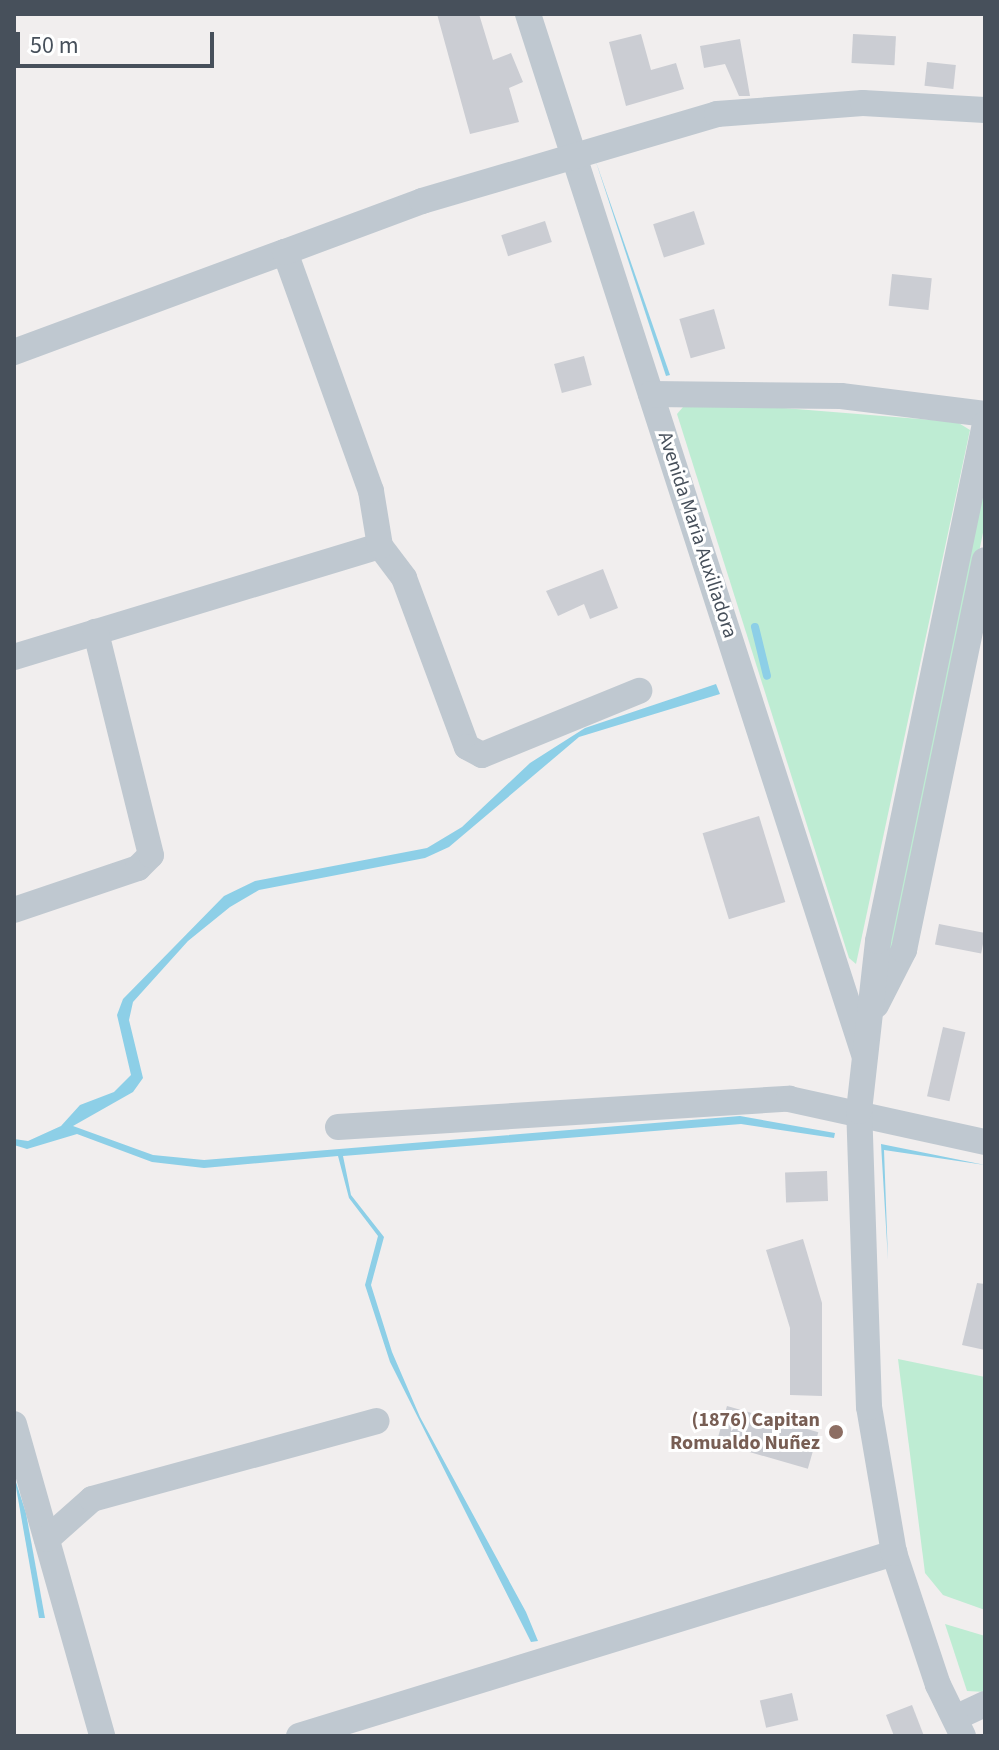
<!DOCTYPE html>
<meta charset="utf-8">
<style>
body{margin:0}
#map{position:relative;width:999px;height:1750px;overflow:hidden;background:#f1eeee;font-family:"Source Sans 3",sans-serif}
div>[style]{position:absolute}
.green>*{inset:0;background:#beecd3}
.water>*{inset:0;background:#8dcfe7}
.stream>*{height:8px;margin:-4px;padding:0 4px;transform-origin:4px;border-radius:4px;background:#8dcfe7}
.building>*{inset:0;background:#cbcdd3;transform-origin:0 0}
.minor>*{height:26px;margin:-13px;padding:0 13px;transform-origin:13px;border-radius:13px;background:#bfc8d0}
.dots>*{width:22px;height:22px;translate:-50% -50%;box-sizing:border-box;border:4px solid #fff;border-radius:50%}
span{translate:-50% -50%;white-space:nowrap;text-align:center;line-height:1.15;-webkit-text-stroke:6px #fff;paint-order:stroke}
.street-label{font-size:20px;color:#47505b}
.education-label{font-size:20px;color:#785e54;font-weight:700}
.right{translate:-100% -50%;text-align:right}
.frame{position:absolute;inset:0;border:16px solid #47505b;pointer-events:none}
.scale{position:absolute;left:16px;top:32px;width:198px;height:36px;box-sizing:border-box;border:4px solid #47505b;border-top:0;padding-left:10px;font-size:24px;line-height:28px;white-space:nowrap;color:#47505b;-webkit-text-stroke:6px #fff;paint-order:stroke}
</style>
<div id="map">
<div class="green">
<div style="clip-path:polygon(747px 405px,957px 422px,970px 430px,856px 964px,849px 958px,677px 414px,683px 407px)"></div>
<div style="clip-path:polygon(985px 470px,985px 523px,894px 965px,885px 966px)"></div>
<div style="clip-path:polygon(898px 1359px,985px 1377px,985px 1610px,943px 1595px,925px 1573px)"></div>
<div style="clip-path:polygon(945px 1624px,985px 1636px,985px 1692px,967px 1691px)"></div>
</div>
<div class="water">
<div style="clip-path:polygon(595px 159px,670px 375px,666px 376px)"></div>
<div style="clip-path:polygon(716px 684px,720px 694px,579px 737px,449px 847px,425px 858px,259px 890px,230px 907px,188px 941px,133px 1002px,129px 1020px,143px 1078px,133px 1092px,73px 1126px,153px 1155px,204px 1160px,740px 1116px,835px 1133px,834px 1138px,741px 1124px,343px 1156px,351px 1195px,384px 1237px,371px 1285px,392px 1352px,420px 1417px,526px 1612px,538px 1641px,531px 1642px,390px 1362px,365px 1285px,378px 1236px,349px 1198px,338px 1156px,204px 1168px,152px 1162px,77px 1134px,27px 1149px,14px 1145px,14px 1139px,28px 1141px,61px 1126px,80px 1105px,114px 1092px,131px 1075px,117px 1015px,123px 999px,224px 896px,255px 881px,427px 848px,462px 827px,530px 763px,585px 728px)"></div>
<div style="clip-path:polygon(881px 1144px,985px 1165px,884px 1150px,888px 1260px)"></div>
<div style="clip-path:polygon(14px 1476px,26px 1513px,45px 1618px,39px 1618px)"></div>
</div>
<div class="stream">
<div style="left:755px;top:627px;width:50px;rotate:76.2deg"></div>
</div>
<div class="building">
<div style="clip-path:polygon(437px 14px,479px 14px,493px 60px,511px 53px,523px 82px,509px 88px,519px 122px,470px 134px)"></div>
<div style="clip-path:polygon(641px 34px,651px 70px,676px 63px,684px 89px,626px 106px,609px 42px)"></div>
<div style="left:853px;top:34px;width:43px;height:29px;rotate:3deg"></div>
<div style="clip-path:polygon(740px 39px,750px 96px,739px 96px,725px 64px,704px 68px,700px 46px)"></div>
<div style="left:927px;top:62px;width:29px;height:24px;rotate:6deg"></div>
<div style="left:694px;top:211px;width:35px;height:43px;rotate:72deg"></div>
<div style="left:545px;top:221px;width:22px;height:46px;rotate:72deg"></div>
<div style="left:892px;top:274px;width:40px;height:32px;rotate:6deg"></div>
<div style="left:714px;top:309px;width:41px;height:36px;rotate:74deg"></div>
<div style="left:584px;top:356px;width:30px;height:31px;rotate:75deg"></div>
<div style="clip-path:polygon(603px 569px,618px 608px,590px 619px,584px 604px,558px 616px,546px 591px)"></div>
<div style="left:759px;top:816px;width:90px;height:59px;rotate:73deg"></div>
<div style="left:939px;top:924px;width:47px;height:21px;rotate:11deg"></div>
<div style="left:943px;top:1027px;width:23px;height:71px;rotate:13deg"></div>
<div style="left:827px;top:1171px;width:30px;height:42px;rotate:88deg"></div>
<div style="clip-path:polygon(803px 1239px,822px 1303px,822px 1396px,790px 1395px,790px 1328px,766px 1250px)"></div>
<div style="clip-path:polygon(977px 1283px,985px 1284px,985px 1350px,962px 1345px)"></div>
<div style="left:727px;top:1406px;width:95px;height:38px;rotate:16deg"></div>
<div style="left:792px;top:1693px;width:28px;height:33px;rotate:77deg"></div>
<div style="clip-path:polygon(912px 1705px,924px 1736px,894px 1736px,886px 1715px)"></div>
</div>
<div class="minor">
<div style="left:528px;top:14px;width:1093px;rotate:72.1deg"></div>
<div style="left:14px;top:352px;width:289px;rotate:-20.3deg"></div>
<div style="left:651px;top:394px;width:190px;rotate:0.6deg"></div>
<div style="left:841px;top:396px;width:145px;rotate:7.1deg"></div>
<div style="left:380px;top:546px;width:40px;rotate:53deg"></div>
<div style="left:404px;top:578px;width:180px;rotate:69.6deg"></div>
<div style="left:467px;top:747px;width:17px;rotate:28deg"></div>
<div style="left:482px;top:755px;width:170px;rotate:-22.2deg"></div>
<div style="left:14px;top:657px;width:382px;rotate:-16.9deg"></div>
<div style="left:380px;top:546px;width:56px;rotate:-99.3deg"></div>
<div style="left:371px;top:491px;width:254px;rotate:-109.8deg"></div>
<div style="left:285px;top:252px;width:146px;rotate:-20.4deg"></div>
<div style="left:422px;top:201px;width:308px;rotate:-16.4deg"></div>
<div style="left:717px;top:114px;width:146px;rotate:-4.3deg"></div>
<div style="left:863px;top:103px;width:122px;rotate:3.3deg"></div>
<div style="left:14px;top:910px;width:131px;rotate:-18.7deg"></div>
<div style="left:138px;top:868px;width:18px;rotate:-45deg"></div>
<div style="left:151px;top:855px;width:230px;rotate:-103.9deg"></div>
<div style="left:876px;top:1005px;width:62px;rotate:-63deg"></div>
<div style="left:904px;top:950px;width:398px;rotate:-78.3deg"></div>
<div style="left:338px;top:1127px;width:452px;rotate:-3.6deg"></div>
<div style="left:789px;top:1099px;width:201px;rotate:12.4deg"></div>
<div style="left:14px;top:1424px;width:324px;rotate:74.2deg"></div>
<div style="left:47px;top:1539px;width:60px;rotate:-41.6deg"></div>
<div style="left:92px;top:1499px;width:295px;rotate:-15.3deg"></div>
<div style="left:955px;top:1718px;width:33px;rotate:-25deg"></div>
<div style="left:299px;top:1736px;width:623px;rotate:-17.1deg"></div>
<div style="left:963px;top:1736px;width:57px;rotate:-116.1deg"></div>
<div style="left:938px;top:1685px;width:139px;rotate:-108.4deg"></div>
<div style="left:894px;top:1553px;width:148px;rotate:-99.7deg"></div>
<div style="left:869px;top:1407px;width:296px;rotate:-91.9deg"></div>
<div style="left:859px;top:1111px;width:171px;rotate:-83.6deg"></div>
<div style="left:878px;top:941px;width:528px;rotate:-78.31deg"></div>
</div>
<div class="dots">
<div style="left:836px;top:1432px;background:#8d6e63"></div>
</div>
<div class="street-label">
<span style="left:697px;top:535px;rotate:72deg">Avenida Maria Auxiliadora</span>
</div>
<div class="education-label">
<span class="right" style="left:820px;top:1432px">(1876) Capitan<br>Romualdo Nuñez</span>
</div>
<div class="frame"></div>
<div class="scale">50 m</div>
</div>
